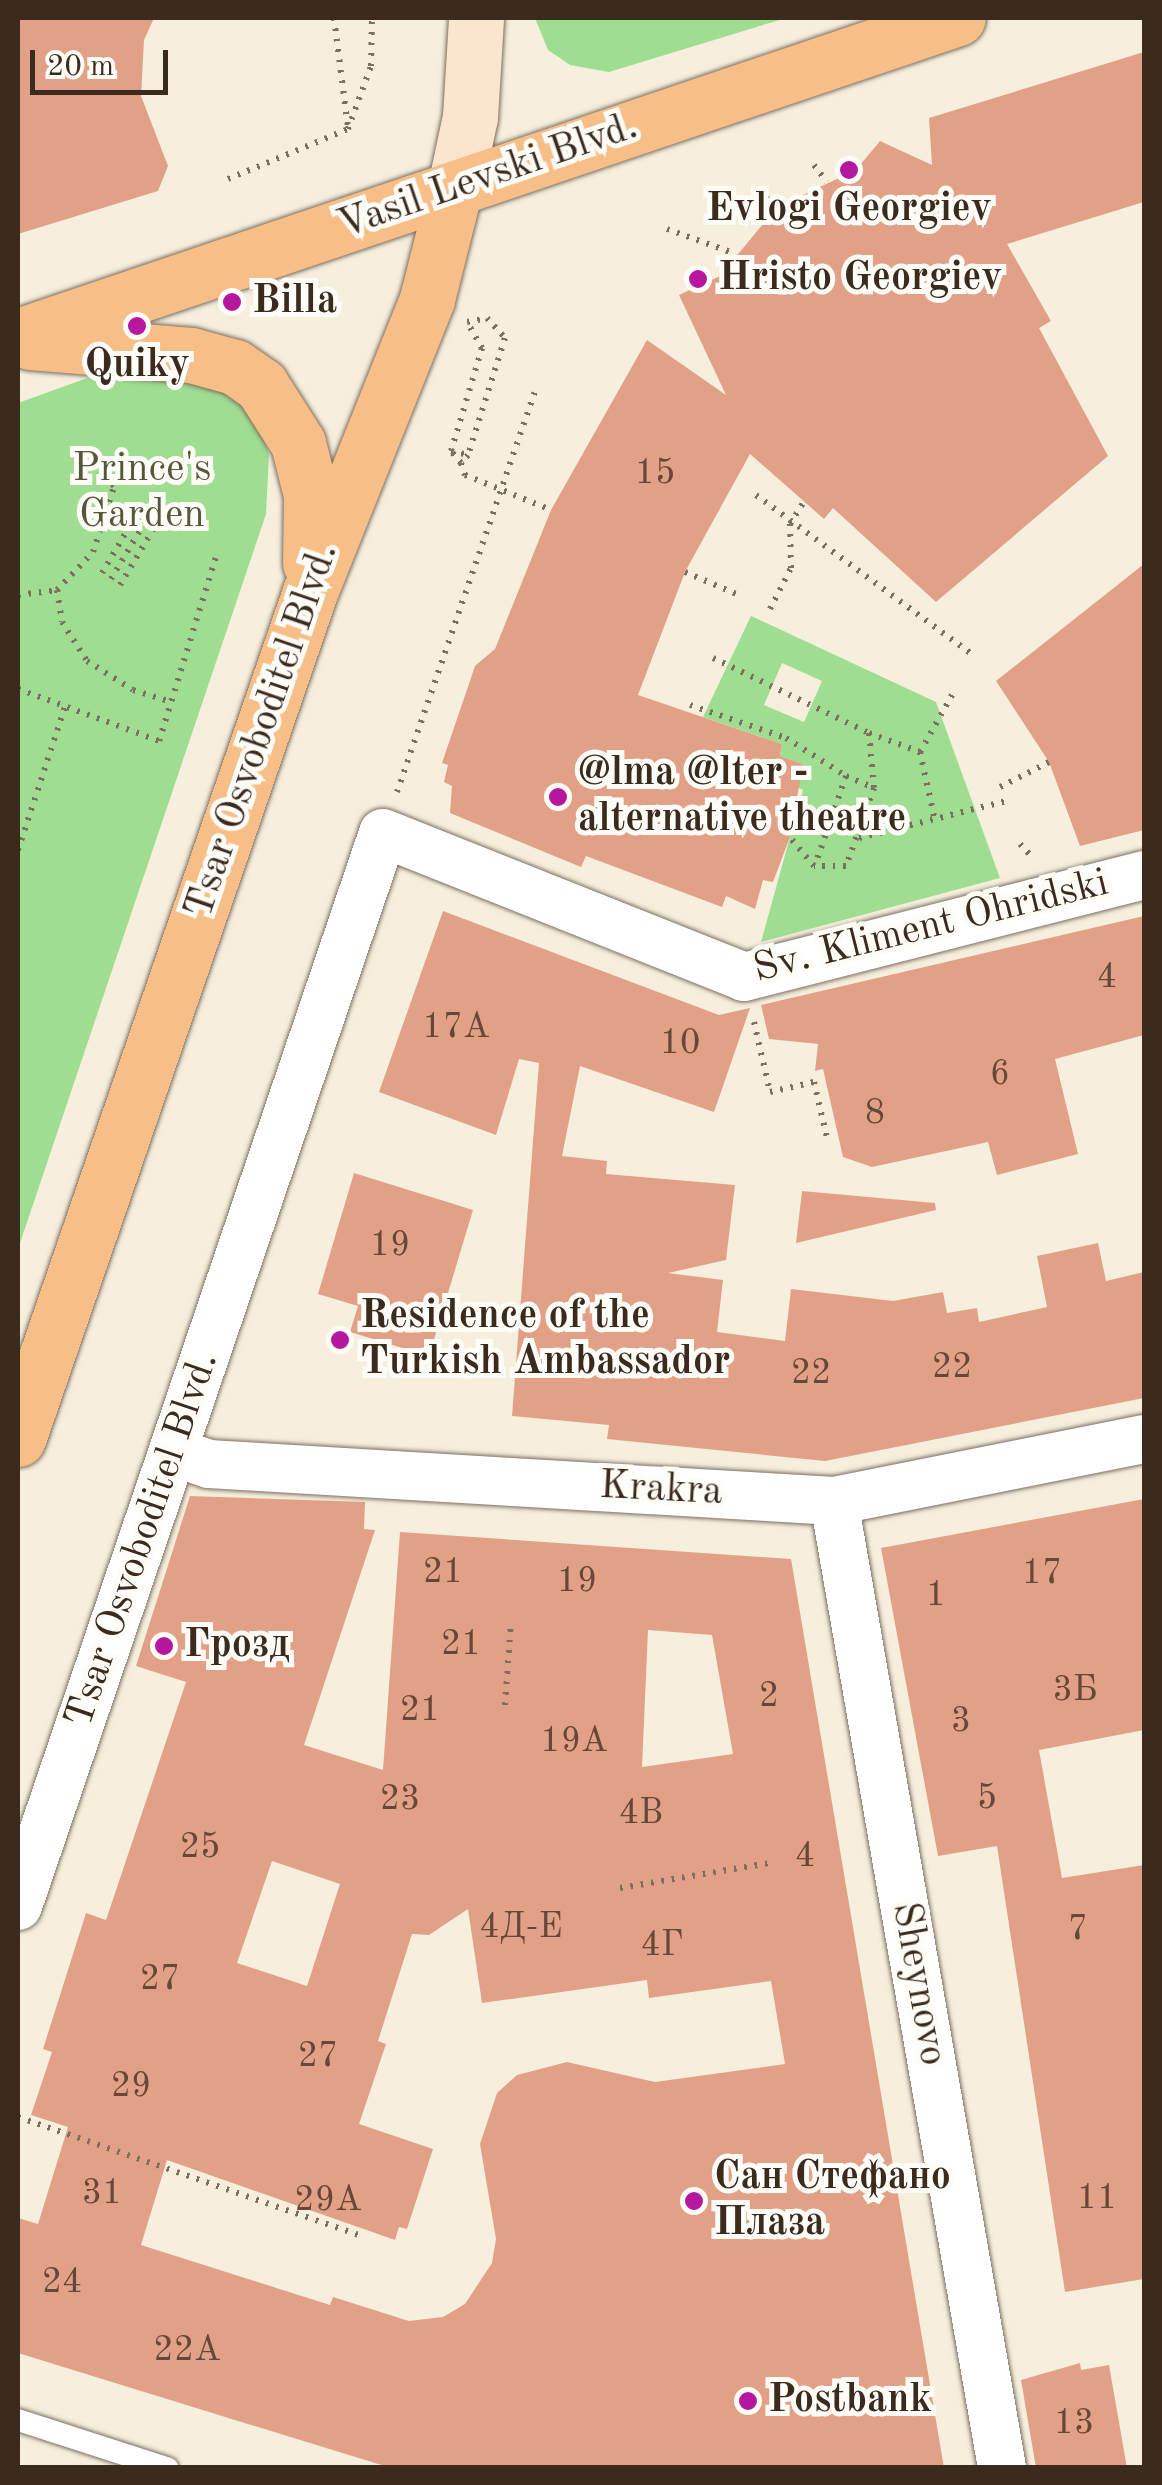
<!DOCTYPE html>
<meta charset="utf-8">
<style>
body{margin:0}
#map{position:relative;width:1162px;height:2485px;overflow:hidden;background:#f6efde;font-family:"Old Standard TT",serif}
div>[style]{position:absolute}
.green>*{inset:0;background:#9fdd91}
.building>*{inset:0;background:#e2a187}
.path>*{height:6px;margin-top:-3px;transform-origin:0;background:repeating-linear-gradient(90deg,#7c6f61 0 2.5px,transparent 0 10.5px)}
.roads{filter:drop-shadow(0 0 2px #7c6f61) drop-shadow(0 0 2px #7c6f61)}
.lane>*{height:22px;margin:-11px;padding:0 11px;transform-origin:11px;border-radius:11px;background:#fff}
.street>*{height:48px;margin:-24px;padding:0 24px;transform-origin:24px;border-radius:24px;background:#fff}
.secondary>*{height:55px;margin:-27.5px;padding:0 27.5px;transform-origin:27.5px;border-radius:27.5px;background:#fce5cf}
.primary>*{height:55px;margin:-27.5px;padding:0 27.5px;transform-origin:27.5px;border-radius:27.5px;background:#f7be87}
.dots>*{width:28px;height:28px;translate:-50% -50%;box-sizing:border-box;border:5px solid #fdfcf7;border-radius:50%}
span{translate:-50% -50%;white-space:nowrap;text-align:center;line-height:1.15;-webkit-text-stroke:10px #fdfcf7;paint-order:stroke}
.number-label{font-size:35px;color:#654838}
.number-label span{-webkit-text-stroke-width:0}
.street-label{font-size:40px;color:#3b2a1e}
.poi-label{font-size:40px;color:#3b2a1e;font-weight:700}
.left{translate:0 -50%;text-align:left}
.park-label{font-size:40px;color:#54573b}
.frame{position:absolute;inset:0;border:20px solid #3b2a1e;pointer-events:none}
.scale{position:absolute;left:30px;top:50px;width:138px;height:45px;box-sizing:border-box;border:5px solid #3b2a1e;border-top:0;padding-left:12px;font-size:30px;line-height:35px;white-space:nowrap;color:#3b2a1e;-webkit-text-stroke:8px #fdfcf7;paint-order:stroke}
</style>
<div id="map">
<div class="green">
<div style="clip-path:polygon(535px 18px,786px 18px,609px 72px,570px 65px,548px 50px)"></div>
<div style="clip-path:polygon(162px 363px,232px 390px,255px 417px,269px 454px,266px 514px,18px 1249px,18px 403px,104px 372px)"></div>
<div style="clip-path:polygon(evenodd,751px 616px,936px 702px,1000px 878px,761px 942px,803px 790px,795px 786px,803px 764px,780px 756px,782px 744px,703px 717px,751px 616px,782px 663px,822px 681px,804px 722px,764px 705px,782px 663px)"></div>
</div>
<div class="building">
<div style="clip-path:polygon(18px 18px,154px 18px,144px 40px,141px 96px,168px 166px,158px 191px,18px 234px)"></div>
<div style="clip-path:polygon(1144px 52px,1144px 202px,1007px 244px,1051px 321px,1039px 328px,1108px 456px,936px 602px,833px 508px,824px 519px,750px 454px,685px 572px,638px 695px,782px 744px,780px 756px,803px 764px,790px 837px,773px 882px,763px 880px,755px 909px,726px 896px,722px 907px,586px 856px,581px 867px,450px 813px,452px 786px,444px 782px,448px 765px,442px 763px,475px 666px,495px 649px,551px 510px,647px 340px,726px 395px,679px 295px,720px 276px,777px 207px,856px 170px,880px 141px,932px 165px,929px 118px)"></div>
<div style="clip-path:polygon(1144px 564px,1144px 830px,1080px 846px,1049px 762px,996px 681px)"></div>
<div style="clip-path:polygon(443px 911px,719px 1015px,750px 1008px,714px 1112px,580px 1066px,562px 1156px,607px 1161px,606px 1174px,735px 1185px,726px 1260px,668px 1273px,723px 1280px,717px 1332px,785px 1341px,791px 1289px,893px 1301px,943px 1292px,947px 1313px,977px 1308px,979px 1322px,1047px 1307px,1037px 1256px,1098px 1243px,1106px 1281px,1144px 1272px,1144px 1398px,825px 1461px,607px 1439px,609px 1425px,512px 1416px,539px 1063px,519px 1059px,496px 1135px,379px 1092px)"></div>
<div style="clip-path:polygon(1144px 916px,1144px 1035px,1055px 1059px,1078px 1154px,997px 1175px,988px 1142px,872px 1167px,843px 1157px,823px 1069px,815px 1071px,818px 1044px,769px 1039px,761px 1005px)"></div>
<div style="clip-path:polygon(354px 1173px,473px 1210px,429px 1356px,350px 1332px,358px 1306px,318px 1294px)"></div>
<div style="clip-path:polygon(802px 1191px,935px 1203px,936px 1210px,796px 1243px)"></div>
<div style="clip-path:polygon(evenodd,190px 1496px,365px 1502px,364px 1529px,375px 1530px,304px 1745px,383px 1770px,400px 1532px,791px 1559px,944px 2468px,391px 2468px,18px 2353px,18px 2218px,38px 2224px,68px 2127px,31px 2115px,52px 2052px,43px 2049px,86px 1913px,106px 1920px,186px 1682px,136px 1666px,190px 1496px,648px 1630px,712px 1635px,733px 1754px,642px 1767px,648px 1630px,190px 1496px,272px 1861px,340px 1884px,307px 1986px,237px 1963px,272px 1861px,190px 1496px,468px 1909px,482px 2003px,647px 1980px,649px 1998px,771px 1981px,785px 2064px,655px 2082px,567px 2062px,517px 2075px,497px 2093px,480px 2144px,496px 2239px,492px 2263px,465px 2304px,443px 2317px,409px 2321px,333px 2297px,330px 2305px,141px 2245px,167px 2160px,395px 2240px,399px 2227px,407px 2229px,433px 2149px,359px 2124px,386px 2044px,378px 2041px,412px 1934px,429px 1935px,468px 1909px)"></div>
<div style="clip-path:polygon(1144px 1499px,1144px 1730px,1039px 1750px,1062px 1878px,1144px 1865px,1144px 2279px,1065px 2292px,997px 1846px,938px 1856px,881px 1548px)"></div>
<div style="clip-path:polygon(1080px 2363px,1081px 2370px,1109px 2365px,1127px 2468px,1036px 2468px,1021px 2380px)"></div>
</div>
<div class="path">
<div style="left:334px;top:18px;width:111px;rotate:82.7deg"></div>
<div style="left:814px;top:165px;width:21px;rotate:53deg"></div>
<div style="left:228px;top:179px;width:130px;rotate:-22.6deg"></div>
<div style="left:348px;top:129px;width:67px;rotate:-69.9deg"></div>
<div style="left:371px;top:66px;width:48px;rotate:-88.8deg"></div>
<div style="left:758px;top:191px;width:25px;rotate:40deg"></div>
<div style="left:667px;top:229px;width:73px;rotate:19.9deg"></div>
<div style="left:451px;top:451px;width:108px;rotate:-73.2deg"></div>
<div style="left:482px;top:348px;width:30px;rotate:-120deg"></div>
<div style="left:467px;top:322px;width:20px;rotate:-11deg"></div>
<div style="left:487px;top:318px;width:27px;rotate:48deg"></div>
<div style="left:505px;top:338px;width:123px;rotate:107.5deg"></div>
<div style="left:451px;top:451px;width:17px;rotate:13deg"></div>
<div style="left:468px;top:455px;width:11px;rotate:131deg"></div>
<div style="left:461px;top:463px;width:16px;rotate:-130deg"></div>
<div style="left:461px;top:463px;width:13px;rotate:72deg"></div>
<div style="left:465px;top:475px;width:93px;rotate:22.1deg"></div>
<div style="left:756px;top:495px;width:270px;rotate:36.4deg"></div>
<div style="left:685px;top:572px;width:61px;rotate:23.2deg"></div>
<div style="left:102px;top:573px;width:82px;rotate:-59.4deg"></div>
<div style="left:111px;top:579px;width:84px;rotate:-59.2deg"></div>
<div style="left:120px;top:585px;width:84px;rotate:-59.2deg"></div>
<div style="left:57px;top:590px;width:32px;rotate:81deg"></div>
<div style="left:62px;top:622px;width:46px;rotate:57.3deg"></div>
<div style="left:87px;top:661px;width:54px;rotate:32.2deg"></div>
<div style="left:133px;top:690px;width:41px;rotate:17.1deg"></div>
<div style="left:18px;top:595px;width:39px;rotate:-7deg"></div>
<div style="left:57px;top:590px;width:52px;rotate:-46.5deg"></div>
<div style="left:93px;top:552px;width:69px;rotate:-72.3deg"></div>
<div style="left:114px;top:486px;width:21px;rotate:-137deg"></div>
<div style="left:770px;top:609px;width:46px;rotate:-62.9deg"></div>
<div style="left:791px;top:568px;width:44px;rotate:-91.3deg"></div>
<div style="left:790px;top:524px;width:26px;rotate:-58deg"></div>
<div style="left:713px;top:658px;width:173px;rotate:25.7deg"></div>
<div style="left:869px;top:733px;width:55px;rotate:84.8deg"></div>
<div style="left:874px;top:788px;width:83px;rotate:109.7deg"></div>
<div style="left:846px;top:866px;width:32px;rotate:180deg"></div>
<div style="left:814px;top:866px;width:38px;rotate:-130deg"></div>
<div style="left:18px;top:689px;width:150px;rotate:20.2deg"></div>
<div style="left:159px;top:741px;width:196px;rotate:-72.8deg"></div>
<div style="left:690px;top:705px;width:102px;rotate:19deg"></div>
<div style="left:786px;top:738px;width:71px;rotate:32.3deg"></div>
<div style="left:846px;top:776px;width:94px;rotate:109.2deg"></div>
<div style="left:869px;top:733px;width:54px;rotate:20.4deg"></div>
<div style="left:920px;top:752px;width:71px;rotate:-60.6deg"></div>
<div style="left:920px;top:752px;width:66px;rotate:77.7deg"></div>
<div style="left:846px;top:776px;width:30px;rotate:23deg"></div>
<div style="left:1000px;top:787px;width:55px;rotate:-27deg"></div>
<div style="left:397px;top:792px;width:426px;rotate:-71deg"></div>
<div style="left:859px;top:838px;width:152px;rotate:-14.1deg"></div>
<div style="left:1020px;top:844px;width:19px;rotate:47deg"></div>
<div style="left:18px;top:850px;width:151px;rotate:-71.8deg"></div>
<div style="left:754px;top:1022px;width:72px;rotate:77.1deg"></div>
<div style="left:770px;top:1092px;width:45px;rotate:-12.8deg"></div>
<div style="left:814px;top:1082px;width:62px;rotate:76.9deg"></div>
<div style="left:505px;top:1705px;width:84px;rotate:-85.9deg"></div>
<div style="left:620px;top:1888px;width:152px;rotate:-9.5deg"></div>
<div style="left:18px;top:2117px;width:366px;rotate:19.1deg"></div>
</div>
<div class="roads">
<div class="lane">
<div style="left:18px;top:2420px;width:157px;rotate:17.9deg"></div>
</div>
<div class="street">
<div style="left:174px;top:1452px;width:37px;rotate:19deg"></div>
<div style="left:209px;top:1464px;width:626px;rotate:3.39deg"></div>
<div style="left:834px;top:1501px;width:316px;rotate:-11.3deg"></div>
<div style="left:834px;top:1501px;width:981px;rotate:80.14deg"></div>
<div style="left:18px;top:1906px;width:1133px;rotate:-71.21deg"></div>
<div style="left:383px;top:833px;width:389px;rotate:21.7deg"></div>
<div style="left:744px;top:977px;width:413px;rotate:-14.3deg"></div>
</div>
<div class="secondary">
<div style="left:454px;top:192px;width:77px;rotate:-78deg"></div>
<div style="left:470px;top:117px;width:99px;rotate:-86.5deg"></div>
</div>
<div class="primary">
<div style="left:18px;top:336px;width:992px;rotate:-18.69deg"></div>
<div style="left:30px;top:342px;width:162px;rotate:4.6deg"></div>
<div style="left:191px;top:355px;width:46px;rotate:15.3deg"></div>
<div style="left:235px;top:367px;width:32px;rotate:35deg"></div>
<div style="left:261px;top:385px;width:69px;rotate:57.5deg"></div>
<div style="left:298px;top:443px;width:54px;rotate:76deg"></div>
<div style="left:311px;top:495px;width:68px;rotate:90.8deg"></div>
<div style="left:18px;top:1439px;width:896px;rotate:-70.98deg"></div>
<div style="left:310px;top:592px;width:315px;rotate:-68.2deg"></div>
<div style="left:427px;top:299px;width:110px;rotate:-75.8deg"></div>
</div>
</div>
<div class="dots">
<div style="left:849px;top:170px;background:#b5179e"></div>
<div style="left:698px;top:279px;background:#b5179e"></div>
<div style="left:232px;top:302px;background:#b5179e"></div>
<div style="left:137px;top:326px;background:#b5179e"></div>
<div style="left:558px;top:797px;background:#b5179e"></div>
<div style="left:340px;top:1340px;background:#b5179e"></div>
<div style="left:164px;top:1646px;background:#b5179e"></div>
<div style="left:694px;top:2201px;background:#b5179e"></div>
<div style="left:748px;top:2401px;background:#b5179e"></div>
</div>
<div class="number-label">
<span style="left:655px;top:474px">15</span>
<span style="left:1107px;top:978px">4</span>
<span style="left:456px;top:1028px">17А</span>
<span style="left:680px;top:1044px">10</span>
<span style="left:1000px;top:1075px">6</span>
<span style="left:875px;top:1114px">8</span>
<span style="left:390px;top:1246px">19</span>
<span style="left:952px;top:1368px">22</span>
<span style="left:811px;top:1374px">22</span>
<span style="left:443px;top:1573px">21</span>
<span style="left:1042px;top:1574px">17</span>
<span style="left:577px;top:1582px">19</span>
<span style="left:936px;top:1596px">1</span>
<span style="left:461px;top:1645px">21</span>
<span style="left:1075px;top:1691px">3Б</span>
<span style="left:769px;top:1697px">2</span>
<span style="left:420px;top:1711px">21</span>
<span style="left:961px;top:1722px">3</span>
<span style="left:574px;top:1742px">19А</span>
<span style="left:987px;top:1799px">5</span>
<span style="left:400px;top:1800px">23</span>
<span style="left:641px;top:1814px">4В</span>
<span style="left:200px;top:1848px">25</span>
<span style="left:805px;top:1857px">4</span>
<span style="left:521px;top:1928px">4Д-Е</span>
<span style="left:1078px;top:1930px">7</span>
<span style="left:662px;top:1946px">4Г</span>
<span style="left:160px;top:1980px">27</span>
<span style="left:318px;top:2057px">27</span>
<span style="left:131px;top:2087px">29</span>
<span style="left:102px;top:2194px">31</span>
<span style="left:1097px;top:2199px">11</span>
<span style="left:328px;top:2201px">29А</span>
<span style="left:62px;top:2283px">24</span>
<span style="left:187px;top:2351px">22А</span>
<span style="left:1074px;top:2424px">13</span>
</div>
<div class="street-label">
<span style="left:488px;top:177px;rotate:-19deg">Vasil Levski Blvd.</span>
<span style="left:263px;top:731px;rotate:-71deg">Tsar Osvoboditel Blvd.</span>
<span style="left:931px;top:927px;rotate:-14deg">Sv. Kliment Ohridski</span>
<span style="left:661px;top:1490px;rotate:3deg">Krakra</span>
<span style="left:143px;top:1540px;rotate:-71deg">Tsar Osvoboditel Blvd.</span>
<span style="left:918px;top:1984px;rotate:80deg">Sheynovo</span>
</div>
<div class="poi-label">
<span style="left:849px;top:210px">Evlogi Georgiev</span>
<span class="left" style="left:718px;top:279px">Hristo Georgiev</span>
<span class="left" style="left:252px;top:302px">Billa</span>
<span style="left:137px;top:366px">Quiky</span>
<span class="left" style="left:578px;top:797px">@lma @lter -<br>alternative theatre</span>
<span class="left" style="left:360px;top:1340px">Residence of the<br>Turkish Ambassador</span>
<span class="left" style="left:184px;top:1646px">Грозд</span>
<span class="left" style="left:714px;top:2201px">Сан Стефано<br>Плаза</span>
<span class="left" style="left:768px;top:2401px">Postbank</span>
</div>
<div class="park-label">
<span style="left:142px;top:493px">Prince's<br>Garden</span>
</div>
<div class="frame"></div>
<div class="scale">20 m</div>
</div>
